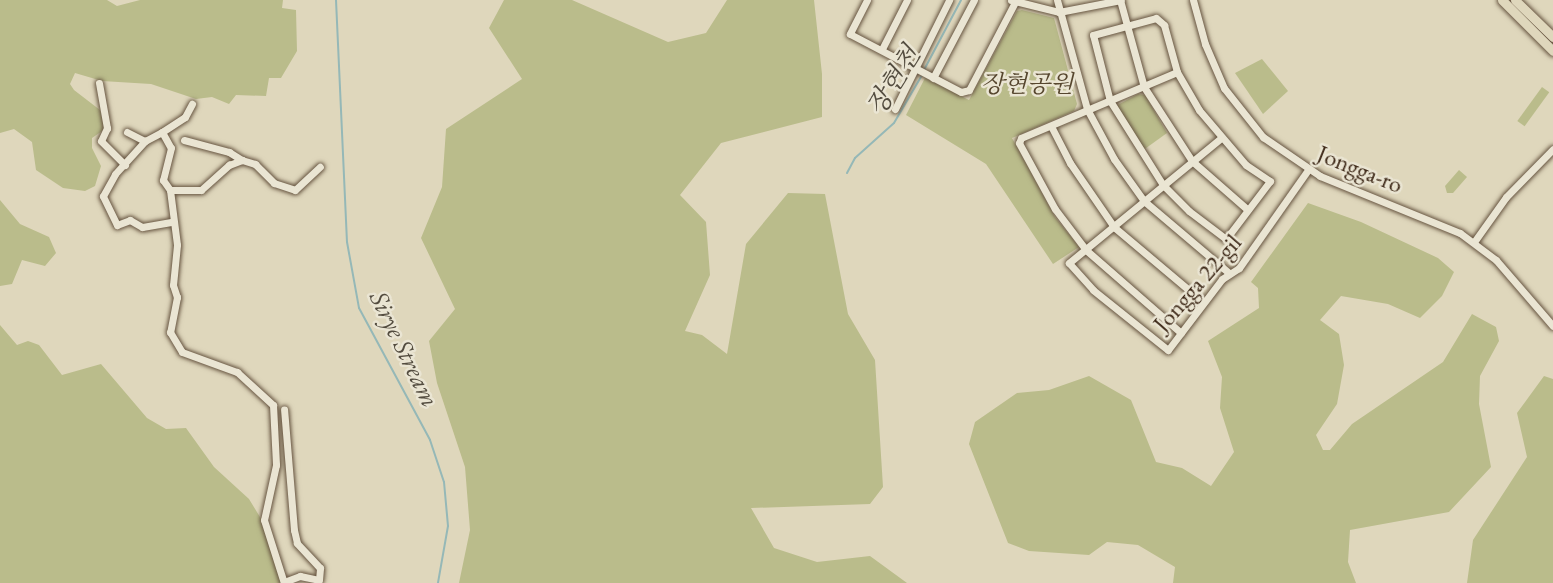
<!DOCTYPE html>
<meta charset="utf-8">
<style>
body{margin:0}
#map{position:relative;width:1553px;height:583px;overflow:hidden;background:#dfd7bc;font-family:"EB Garamond","Noto Serif KR",serif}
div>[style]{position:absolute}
.green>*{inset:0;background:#babc8b;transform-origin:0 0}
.stream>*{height:2px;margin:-1px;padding:0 1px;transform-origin:1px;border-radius:1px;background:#95b8b7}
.roads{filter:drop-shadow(0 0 2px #665440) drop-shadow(0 0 2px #665440)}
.minor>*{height:7px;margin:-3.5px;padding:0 3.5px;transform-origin:3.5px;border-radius:3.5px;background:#eae5d3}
.major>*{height:9px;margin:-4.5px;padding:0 4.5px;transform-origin:4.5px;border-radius:4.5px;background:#dfd7bc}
span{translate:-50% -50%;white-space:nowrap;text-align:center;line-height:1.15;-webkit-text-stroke:5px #eae5d3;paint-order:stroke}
.park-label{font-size:24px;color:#56462e;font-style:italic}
.street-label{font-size:24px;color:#3d2817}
.water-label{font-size:26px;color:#534c3f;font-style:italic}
</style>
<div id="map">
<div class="green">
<div style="clip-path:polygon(0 0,107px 0,117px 6px,140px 0,283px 0,282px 8px,296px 10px,297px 51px,281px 78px,269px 78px,266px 96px,236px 95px,229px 104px,212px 97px,196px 99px,151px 84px,102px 81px,75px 73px,70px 84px,74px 90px,100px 110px,105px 129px,92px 138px,92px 148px,101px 166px,95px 186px,85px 191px,63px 188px,36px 170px,32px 142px,14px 129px,0 133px)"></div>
<div style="clip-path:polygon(504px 0,572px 0,668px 42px,706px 33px,727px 0,814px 0,822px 74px,822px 117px,721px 143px,680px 195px,706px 222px,710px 275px,685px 331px,702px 335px,727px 354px,746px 244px,788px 193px,825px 194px,848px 314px,875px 360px,883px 487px,870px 504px,751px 508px,774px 548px,817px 562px,870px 556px,907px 583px,459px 583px,470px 530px,465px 467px,437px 383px,429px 341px,455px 309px,421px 238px,442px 187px,446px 129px,522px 79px,489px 28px)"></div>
<div style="clip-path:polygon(1022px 10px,1054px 18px,1077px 104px,1074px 111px,1012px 138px,1055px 217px,1079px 247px,1053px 264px,986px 164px,906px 115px,925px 78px,969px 100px,1017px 11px)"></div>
<div style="clip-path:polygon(1262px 59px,1288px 91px,1263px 114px,1235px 73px)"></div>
<div style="left:1542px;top:87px;width:9px;height:42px;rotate:36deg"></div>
<div style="clip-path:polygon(1138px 94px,1145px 95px,1167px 133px,1142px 151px,1116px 106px)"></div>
<div style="clip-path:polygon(1459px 170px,1467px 177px,1453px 193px,1447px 193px,1445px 186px)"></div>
<div style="clip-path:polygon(0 200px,20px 224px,49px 237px,56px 253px,45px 266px,22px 260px,12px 284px,0 286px)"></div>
<div style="clip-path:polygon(1308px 203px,1361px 222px,1438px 258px,1454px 272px,1442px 296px,1420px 318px,1388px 304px,1341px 296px,1320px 320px,1339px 334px,1344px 365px,1337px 404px,1316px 435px,1323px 450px,1330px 450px,1352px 424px,1443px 362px,1472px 314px,1496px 327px,1499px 341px,1480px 376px,1479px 404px,1491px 467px,1449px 512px,1350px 530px,1348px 562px,1356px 583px,1173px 583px,1175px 567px,1138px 545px,1107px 542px,1089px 555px,1029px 551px,1008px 543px,969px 444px,975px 422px,1017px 393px,1049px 390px,1089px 376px,1131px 400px,1156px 462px,1182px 468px,1211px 486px,1234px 452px,1220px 408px,1222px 377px,1208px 341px,1259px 308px,1258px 288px,1251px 282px)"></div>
<div style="clip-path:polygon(0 325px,17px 345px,28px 341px,39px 345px,62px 375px,101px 364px,147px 418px,166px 429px,186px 428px,214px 467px,249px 499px,263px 522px,281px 583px,0 583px)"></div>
<div style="clip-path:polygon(1544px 376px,1553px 379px,1553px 583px,1467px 583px,1473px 540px,1527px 457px,1517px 413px)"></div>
</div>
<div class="stream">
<div style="left:336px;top:0;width:242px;rotate:87.4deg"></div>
<div style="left:347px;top:242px;width:67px;rotate:79.7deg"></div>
<div style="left:359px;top:308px;width:150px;rotate:61.7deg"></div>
<div style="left:430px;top:440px;width:44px;rotate:71.6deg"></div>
<div style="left:444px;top:482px;width:44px;rotate:84.8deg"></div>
<div style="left:448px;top:526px;width:58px;rotate:100deg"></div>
<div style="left:924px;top:70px;width:79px;rotate:-62.1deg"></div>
<div style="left:847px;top:173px;width:17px;rotate:-62deg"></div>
<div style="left:855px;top:158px;width:52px;rotate:-41.9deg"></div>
<div style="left:894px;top:123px;width:56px;rotate:-59.7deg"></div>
</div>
<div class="roads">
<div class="minor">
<div style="left:867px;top:0;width:38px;rotate:117deg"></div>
<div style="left:850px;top:34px;width:125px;rotate:27.6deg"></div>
<div style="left:961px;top:92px;width:8px;rotate:-14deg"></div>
<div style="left:969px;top:90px;width:99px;rotate:-62.4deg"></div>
<div style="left:1011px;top:0;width:49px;rotate:14deg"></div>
<div style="left:1059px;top:12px;width:63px;rotate:-11deg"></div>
<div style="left:1057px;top:0;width:113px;rotate:74.6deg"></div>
<div style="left:1087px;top:109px;width:57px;rotate:61.6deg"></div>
<div style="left:1114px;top:159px;width:52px;rotate:54.5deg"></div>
<div style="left:1144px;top:201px;width:111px;rotate:40.3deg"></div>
<div style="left:1120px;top:0;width:90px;rotate:74.6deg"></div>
<div style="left:1144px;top:87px;width:88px;rotate:57deg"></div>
<div style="left:1192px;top:161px;width:74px;rotate:41.2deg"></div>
<div style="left:1193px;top:0;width:46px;rotate:74.7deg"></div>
<div style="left:1205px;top:44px;width:48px;rotate:66.6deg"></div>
<div style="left:1224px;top:88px;width:63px;rotate:51.5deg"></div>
<div style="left:1263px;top:137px;width:69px;rotate:34.4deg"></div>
<div style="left:1320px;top:176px;width:151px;rotate:22.2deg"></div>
<div style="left:1460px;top:233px;width:45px;rotate:36.9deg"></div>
<div style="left:1496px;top:260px;width:87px;rotate:49.2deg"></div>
<div style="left:1156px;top:18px;width:11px;rotate:41deg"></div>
<div style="left:1164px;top:25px;width:49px;rotate:74.5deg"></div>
<div style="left:1177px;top:72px;width:44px;rotate:59.9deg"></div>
<div style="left:1199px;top:110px;width:72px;rotate:49.5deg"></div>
<div style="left:1246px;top:165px;width:29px;rotate:34deg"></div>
<div style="left:1270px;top:181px;width:73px;rotate:127.2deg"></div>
<div style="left:1226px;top:239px;width:46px;rotate:-142.9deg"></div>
<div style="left:1189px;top:211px;width:37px;rotate:-135deg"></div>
<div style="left:1163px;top:185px;width:99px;rotate:-122.2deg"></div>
<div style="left:1110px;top:101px;width:68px;rotate:-104.4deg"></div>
<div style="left:1093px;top:35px;width:65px;rotate:-15.1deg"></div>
<div style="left:882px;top:49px;width:55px;rotate:-63deg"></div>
<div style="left:1177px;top:72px;width:169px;rotate:157.1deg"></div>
<div style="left:1021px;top:138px;width:5px;rotate:112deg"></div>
<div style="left:1019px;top:143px;width:75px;rotate:61.4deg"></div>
<div style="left:1055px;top:209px;width:51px;rotate:52.9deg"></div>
<div style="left:1086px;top:250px;width:126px;rotate:41.1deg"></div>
<div style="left:933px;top:78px;width:88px;rotate:-62.3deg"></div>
<div style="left:99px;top:83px;width:46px;rotate:79.9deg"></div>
<div style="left:107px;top:128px;width:14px;rotate:115deg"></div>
<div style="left:101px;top:141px;width:34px;rotate:45deg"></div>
<div style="left:895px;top:109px;width:122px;rotate:-63.6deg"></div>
<div style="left:1051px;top:126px;width:42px;rotate:62.8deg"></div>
<div style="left:1070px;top:163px;width:78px;rotate:55.5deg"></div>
<div style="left:1114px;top:227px;width:116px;rotate:40.1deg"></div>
<div style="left:127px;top:132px;width:20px;rotate:27deg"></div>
<div style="left:162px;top:132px;width:27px;rotate:-33deg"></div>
<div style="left:185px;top:117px;width:15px;rotate:-62deg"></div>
<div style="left:1221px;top:138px;width:197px;rotate:140.6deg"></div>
<div style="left:1069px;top:263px;width:36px;rotate:48deg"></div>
<div style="left:1093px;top:290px;width:96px;rotate:38.7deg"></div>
<div style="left:1168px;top:350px;width:89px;rotate:-52.7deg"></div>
<div style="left:1222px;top:279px;width:20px;rotate:-33deg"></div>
<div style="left:1239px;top:268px;width:120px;rotate:-54.9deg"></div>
<div style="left:184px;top:140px;width:47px;rotate:14.9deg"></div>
<div style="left:229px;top:152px;width:15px;rotate:32deg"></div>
<div style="left:170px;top:190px;width:31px"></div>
<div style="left:201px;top:190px;width:38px;rotate:-42deg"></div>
<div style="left:229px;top:165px;width:14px;rotate:-21deg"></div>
<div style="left:242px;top:160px;width:14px;rotate:17deg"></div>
<div style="left:255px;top:164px;width:27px;rotate:45deg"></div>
<div style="left:274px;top:183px;width:22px;rotate:18deg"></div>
<div style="left:295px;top:190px;width:34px;rotate:-43deg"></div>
<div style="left:171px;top:222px;width:29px;rotate:170deg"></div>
<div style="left:142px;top:227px;width:14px;rotate:-150deg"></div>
<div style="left:130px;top:220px;width:14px;rotate:159deg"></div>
<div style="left:117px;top:225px;width:32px;rotate:-116deg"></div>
<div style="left:103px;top:196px;width:25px;rotate:-61deg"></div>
<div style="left:115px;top:174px;width:45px;rotate:-47.7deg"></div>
<div style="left:145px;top:141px;width:19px;rotate:-28deg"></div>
<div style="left:162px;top:132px;width:18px;rotate:61deg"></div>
<div style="left:171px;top:148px;width:33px;rotate:104deg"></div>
<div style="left:163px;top:180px;width:12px;rotate:55deg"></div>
<div style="left:170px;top:190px;width:55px;rotate:82.7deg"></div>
<div style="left:177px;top:245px;width:40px;rotate:95.7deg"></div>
<div style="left:173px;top:285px;width:13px;rotate:72deg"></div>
<div style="left:177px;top:297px;width:36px;rotate:101deg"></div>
<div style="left:170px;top:332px;width:23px;rotate:59deg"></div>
<div style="left:182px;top:352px;width:59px;rotate:20deg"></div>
<div style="left:237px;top:372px;width:49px;rotate:42.5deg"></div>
<div style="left:273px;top:405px;width:60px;rotate:87.1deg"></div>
<div style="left:276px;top:465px;width:56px;rotate:102.3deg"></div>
<div style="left:264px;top:520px;width:66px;rotate:72.4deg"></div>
<div style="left:1474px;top:242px;width:55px;rotate:-54.6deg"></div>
<div style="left:1506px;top:197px;width:67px;rotate:-45.6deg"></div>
<div style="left:284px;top:582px;width:17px;rotate:-21deg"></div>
<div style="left:300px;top:576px;width:19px;rotate:12deg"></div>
<div style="left:319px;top:580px;width:12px;rotate:-85deg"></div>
<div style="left:320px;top:568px;width:34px;rotate:-133deg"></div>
<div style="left:297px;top:543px;width:13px;rotate:-103deg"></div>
<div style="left:294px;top:530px;width:121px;rotate:-94.7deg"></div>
</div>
<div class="major">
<div style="left:1502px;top:0;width:72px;rotate:45deg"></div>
<div style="left:1515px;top:0;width:53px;rotate:44.2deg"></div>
</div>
</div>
<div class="park-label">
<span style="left:1027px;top:84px">장현공원</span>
</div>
<div class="street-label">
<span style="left:1360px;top:169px;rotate:22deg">Jongga-ro</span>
<span style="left:1197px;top:283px;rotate:-49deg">Jongga 22-gil</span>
</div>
<div class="water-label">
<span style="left:894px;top:81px;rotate:-58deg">장현천</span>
<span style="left:404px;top:349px;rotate:64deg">Sirye Stream</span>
</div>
</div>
